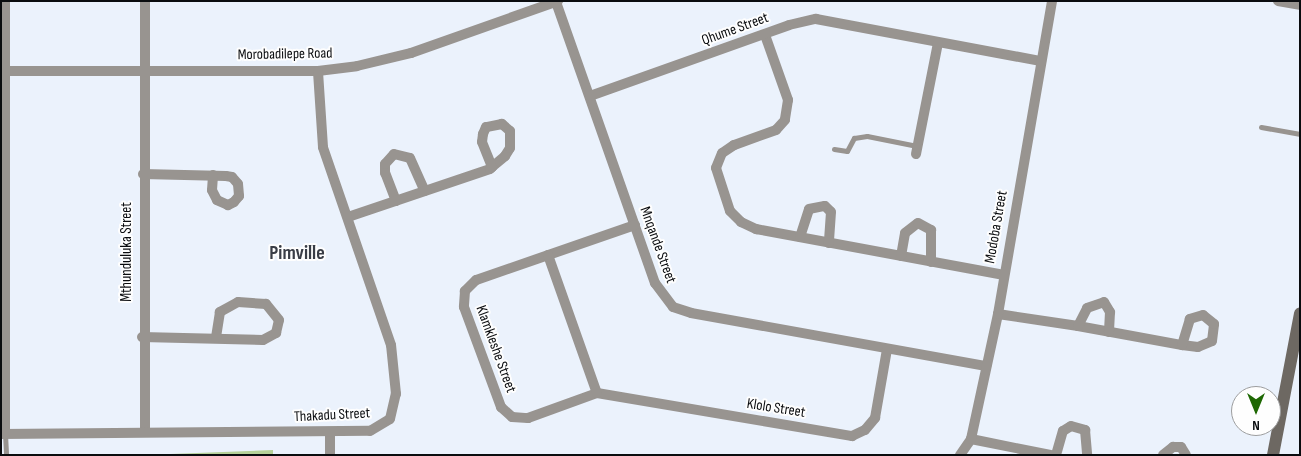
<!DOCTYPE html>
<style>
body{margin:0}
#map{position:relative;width:1301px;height:456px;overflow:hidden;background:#ebf2fc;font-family:"Sofia Sans Condensed",sans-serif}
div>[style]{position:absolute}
.green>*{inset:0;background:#b6d199}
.lane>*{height:5px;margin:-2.5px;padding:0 2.5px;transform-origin:2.5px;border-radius:2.5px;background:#989490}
.street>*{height:10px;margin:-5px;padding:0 5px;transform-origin:5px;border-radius:5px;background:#989490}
.secondary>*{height:12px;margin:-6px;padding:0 6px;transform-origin:6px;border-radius:6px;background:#6d6862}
span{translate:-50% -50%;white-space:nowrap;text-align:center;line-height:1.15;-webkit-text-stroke:4px #fefefe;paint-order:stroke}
.street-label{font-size:15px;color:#0a0c0f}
.district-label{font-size:20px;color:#393d46;font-weight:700}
.frame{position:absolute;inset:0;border:2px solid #0a0c0f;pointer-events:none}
.north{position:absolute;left:1231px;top:386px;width:50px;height:50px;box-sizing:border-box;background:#fefefe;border:1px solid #9c9d9e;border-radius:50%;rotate:180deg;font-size:14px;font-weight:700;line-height:20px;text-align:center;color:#0a0c0f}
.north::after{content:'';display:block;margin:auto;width:18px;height:22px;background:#1e6803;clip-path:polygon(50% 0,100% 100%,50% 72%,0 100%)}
</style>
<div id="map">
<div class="green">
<div style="clip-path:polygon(273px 450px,273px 455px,144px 455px)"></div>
</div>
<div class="lane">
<div style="left:1261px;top:127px;width:40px;rotate:10deg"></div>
<div style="left:834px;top:149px;width:13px;rotate:9deg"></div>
<div style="left:847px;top:151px;width:15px;rotate:-62deg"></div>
<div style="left:854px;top:138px;width:13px;rotate:-9deg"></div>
<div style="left:867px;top:136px;width:51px;rotate:11.3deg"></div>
<div style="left:5px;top:434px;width:21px;rotate:87deg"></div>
</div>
<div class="street">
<div style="left:1278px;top:1px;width:22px;rotate:10deg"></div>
<div style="left:556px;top:2px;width:298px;rotate:70.6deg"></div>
<div style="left:655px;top:283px;width:30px;rotate:53deg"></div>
<div style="left:673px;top:307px;width:19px;rotate:18deg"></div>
<div style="left:691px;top:313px;width:300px;rotate:10.2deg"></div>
<div style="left:765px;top:35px;width:69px;rotate:70.5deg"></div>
<div style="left:788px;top:100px;width:20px;rotate:99deg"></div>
<div style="left:785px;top:120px;width:13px;rotate:132deg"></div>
<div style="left:776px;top:130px;width:45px;rotate:160.3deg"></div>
<div style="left:734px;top:145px;width:14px;rotate:146deg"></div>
<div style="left:722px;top:153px;width:16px;rotate:112deg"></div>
<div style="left:716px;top:168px;width:45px;rotate:72deg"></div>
<div style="left:730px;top:211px;width:16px;rotate:45deg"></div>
<div style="left:741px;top:222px;width:17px;rotate:25deg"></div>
<div style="left:756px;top:229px;width:251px;rotate:10.5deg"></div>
<div style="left:1px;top:71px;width:317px"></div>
<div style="left:318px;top:71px;width:39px;rotate:-7deg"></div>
<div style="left:357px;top:66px;width:56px;rotate:-13.5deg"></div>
<div style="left:411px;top:53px;width:156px;rotate:-19.5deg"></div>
<div style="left:590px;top:96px;width:211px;rotate:-19.6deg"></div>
<div style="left:789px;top:25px;width:28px;rotate:-13deg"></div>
<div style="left:816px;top:19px;width:229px;rotate:10.6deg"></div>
<div style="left:916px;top:154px;width:113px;rotate:-78.8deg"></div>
<div style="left:143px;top:174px;width:83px;rotate:1.4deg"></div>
<div style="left:226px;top:176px;width:6px;rotate:9deg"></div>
<div style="left:232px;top:177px;width:9px;rotate:49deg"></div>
<div style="left:238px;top:184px;width:12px;rotate:85deg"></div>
<div style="left:239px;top:196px;width:8px;rotate:130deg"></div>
<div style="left:234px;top:202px;width:7px;rotate:153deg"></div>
<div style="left:228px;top:205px;width:12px;rotate:-156deg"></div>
<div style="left:217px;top:200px;width:11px;rotate:-117deg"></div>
<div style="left:212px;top:190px;width:15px;rotate:-86deg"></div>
<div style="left:396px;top:201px;width:30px;rotate:-111deg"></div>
<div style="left:385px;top:173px;width:9px;rotate:-90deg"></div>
<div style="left:385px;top:164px;width:13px;rotate:-48deg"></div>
<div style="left:394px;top:154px;width:16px;rotate:14deg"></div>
<div style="left:410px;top:158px;width:36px;rotate:66deg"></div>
<div style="left:348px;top:217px;width:150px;rotate:-18.7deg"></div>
<div style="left:490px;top:169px;width:3px;rotate:-45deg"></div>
<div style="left:492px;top:167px;width:17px;rotate:-40deg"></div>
<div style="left:505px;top:156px;width:9px;rotate:-58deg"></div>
<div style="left:510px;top:148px;width:17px;rotate:-90deg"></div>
<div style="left:510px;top:131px;width:11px;rotate:-139deg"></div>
<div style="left:502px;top:124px;width:16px;rotate:169deg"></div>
<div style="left:486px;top:127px;width:8px;rotate:113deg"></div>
<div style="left:483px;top:134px;width:8px;rotate:97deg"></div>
<div style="left:482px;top:142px;width:27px;rotate:68deg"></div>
<div style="left:635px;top:225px;width:168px;rotate:160.9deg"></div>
<div style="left:476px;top:280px;width:16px;rotate:135deg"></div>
<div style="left:465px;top:291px;width:16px;rotate:94deg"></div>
<div style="left:464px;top:307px;width:107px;rotate:69.7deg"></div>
<div style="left:501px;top:407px;width:15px;rotate:42deg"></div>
<div style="left:512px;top:417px;width:16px;rotate:4deg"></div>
<div style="left:528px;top:418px;width:73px;rotate:-19.9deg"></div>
<div style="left:597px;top:393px;width:259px;rotate:9.6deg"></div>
<div style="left:852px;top:436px;width:14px;rotate:-25deg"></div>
<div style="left:865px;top:430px;width:16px;rotate:-50deg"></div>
<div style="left:875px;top:418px;width:70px;rotate:-80.1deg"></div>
<div style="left:800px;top:237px;width:29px;rotate:-72deg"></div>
<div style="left:809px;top:209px;width:16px;rotate:-11deg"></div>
<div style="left:825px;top:206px;width:8px;rotate:45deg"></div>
<div style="left:831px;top:212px;width:31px;rotate:94deg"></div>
<div style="left:548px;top:255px;width:146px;rotate:70.5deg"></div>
<div style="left:901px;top:256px;width:23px;rotate:-80deg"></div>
<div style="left:905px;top:233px;width:16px;rotate:-38deg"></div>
<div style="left:918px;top:223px;width:15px;rotate:28deg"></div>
<div style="left:931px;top:230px;width:32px;rotate:90deg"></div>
<div style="left:998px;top:314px;width:81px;rotate:8.5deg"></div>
<div style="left:1078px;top:326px;width:106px;rotate:10.4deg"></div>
<div style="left:1182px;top:345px;width:16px;rotate:7deg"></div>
<div style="left:1198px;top:347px;width:15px;rotate:-23deg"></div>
<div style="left:1212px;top:341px;width:17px;rotate:-83deg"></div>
<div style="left:1214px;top:324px;width:14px;rotate:-141deg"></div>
<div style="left:1203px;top:315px;width:14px;rotate:163deg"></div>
<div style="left:1190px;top:319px;width:27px;rotate:107deg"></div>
<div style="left:1078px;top:326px;width:20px;rotate:-63deg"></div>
<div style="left:1087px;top:308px;width:18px;rotate:-19deg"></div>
<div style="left:1104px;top:302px;width:12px;rotate:59deg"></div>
<div style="left:1110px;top:312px;width:20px;rotate:93deg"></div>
<div style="left:142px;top:337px;width:121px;rotate:1.4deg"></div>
<div style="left:263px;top:340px;width:15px;rotate:-28deg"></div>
<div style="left:276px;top:333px;width:13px;rotate:-77deg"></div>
<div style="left:279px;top:320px;width:21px;rotate:-129deg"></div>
<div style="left:266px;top:304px;width:28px;rotate:-176deg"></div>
<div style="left:238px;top:302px;width:21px;rotate:151deg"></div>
<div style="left:220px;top:312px;width:26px;rotate:99deg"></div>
<div style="left:145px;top:432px;width:431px;rotate:-90deg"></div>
<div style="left:330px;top:432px;width:23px;rotate:90deg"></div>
<div style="left:1px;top:434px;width:369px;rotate:-0.5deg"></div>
<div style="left:370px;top:431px;width:23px;rotate:-31deg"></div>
<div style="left:390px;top:419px;width:26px;rotate:-77deg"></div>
<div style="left:396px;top:394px;width:49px;rotate:-95.8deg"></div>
<div style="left:391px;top:345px;width:209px;rotate:-109deg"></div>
<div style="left:323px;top:147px;width:76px;rotate:-93.8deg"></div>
<div style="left:5px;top:434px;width:433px;rotate:-90deg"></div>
<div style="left:971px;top:439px;width:81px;rotate:11.4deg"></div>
<div style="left:960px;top:455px;width:19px;rotate:-55deg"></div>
<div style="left:971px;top:439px;width:128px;rotate:-77.8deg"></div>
<div style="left:998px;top:314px;width:318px;rotate:-80.2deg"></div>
<div style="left:1056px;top:455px;width:25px;rotate:-74deg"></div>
<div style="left:1063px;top:431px;width:9px;rotate:-32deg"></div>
<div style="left:1071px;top:426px;width:15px;rotate:16deg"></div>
<div style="left:1085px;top:430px;width:25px;rotate:85deg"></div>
<div style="left:1163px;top:455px;width:13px;rotate:-39deg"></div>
<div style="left:1173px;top:447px;width:8px"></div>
<div style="left:1181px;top:447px;width:9px;rotate:58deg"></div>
</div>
<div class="secondary">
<div style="left:1273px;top:455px;width:144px;rotate:-79.2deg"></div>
</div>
<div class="street-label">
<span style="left:735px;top:29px;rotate:-20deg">Qhume Street</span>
<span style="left:285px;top:54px;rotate:-1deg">Morobadilepe Road</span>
<span style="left:996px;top:227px;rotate:-80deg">Modoba Street</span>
<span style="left:658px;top:245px;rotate:70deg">Mnqande Street</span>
<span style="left:127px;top:252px;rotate:-90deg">Mthunduluka Street</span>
<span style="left:496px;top:349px;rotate:70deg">Klamkleshe Street</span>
<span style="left:776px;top:408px;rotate:9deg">Klolo Street</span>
<span style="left:332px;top:415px;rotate:-3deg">Thakadu Street</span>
</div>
<div class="district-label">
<span style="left:297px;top:253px">Pimville</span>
</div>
<div class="frame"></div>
<div class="north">N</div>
</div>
